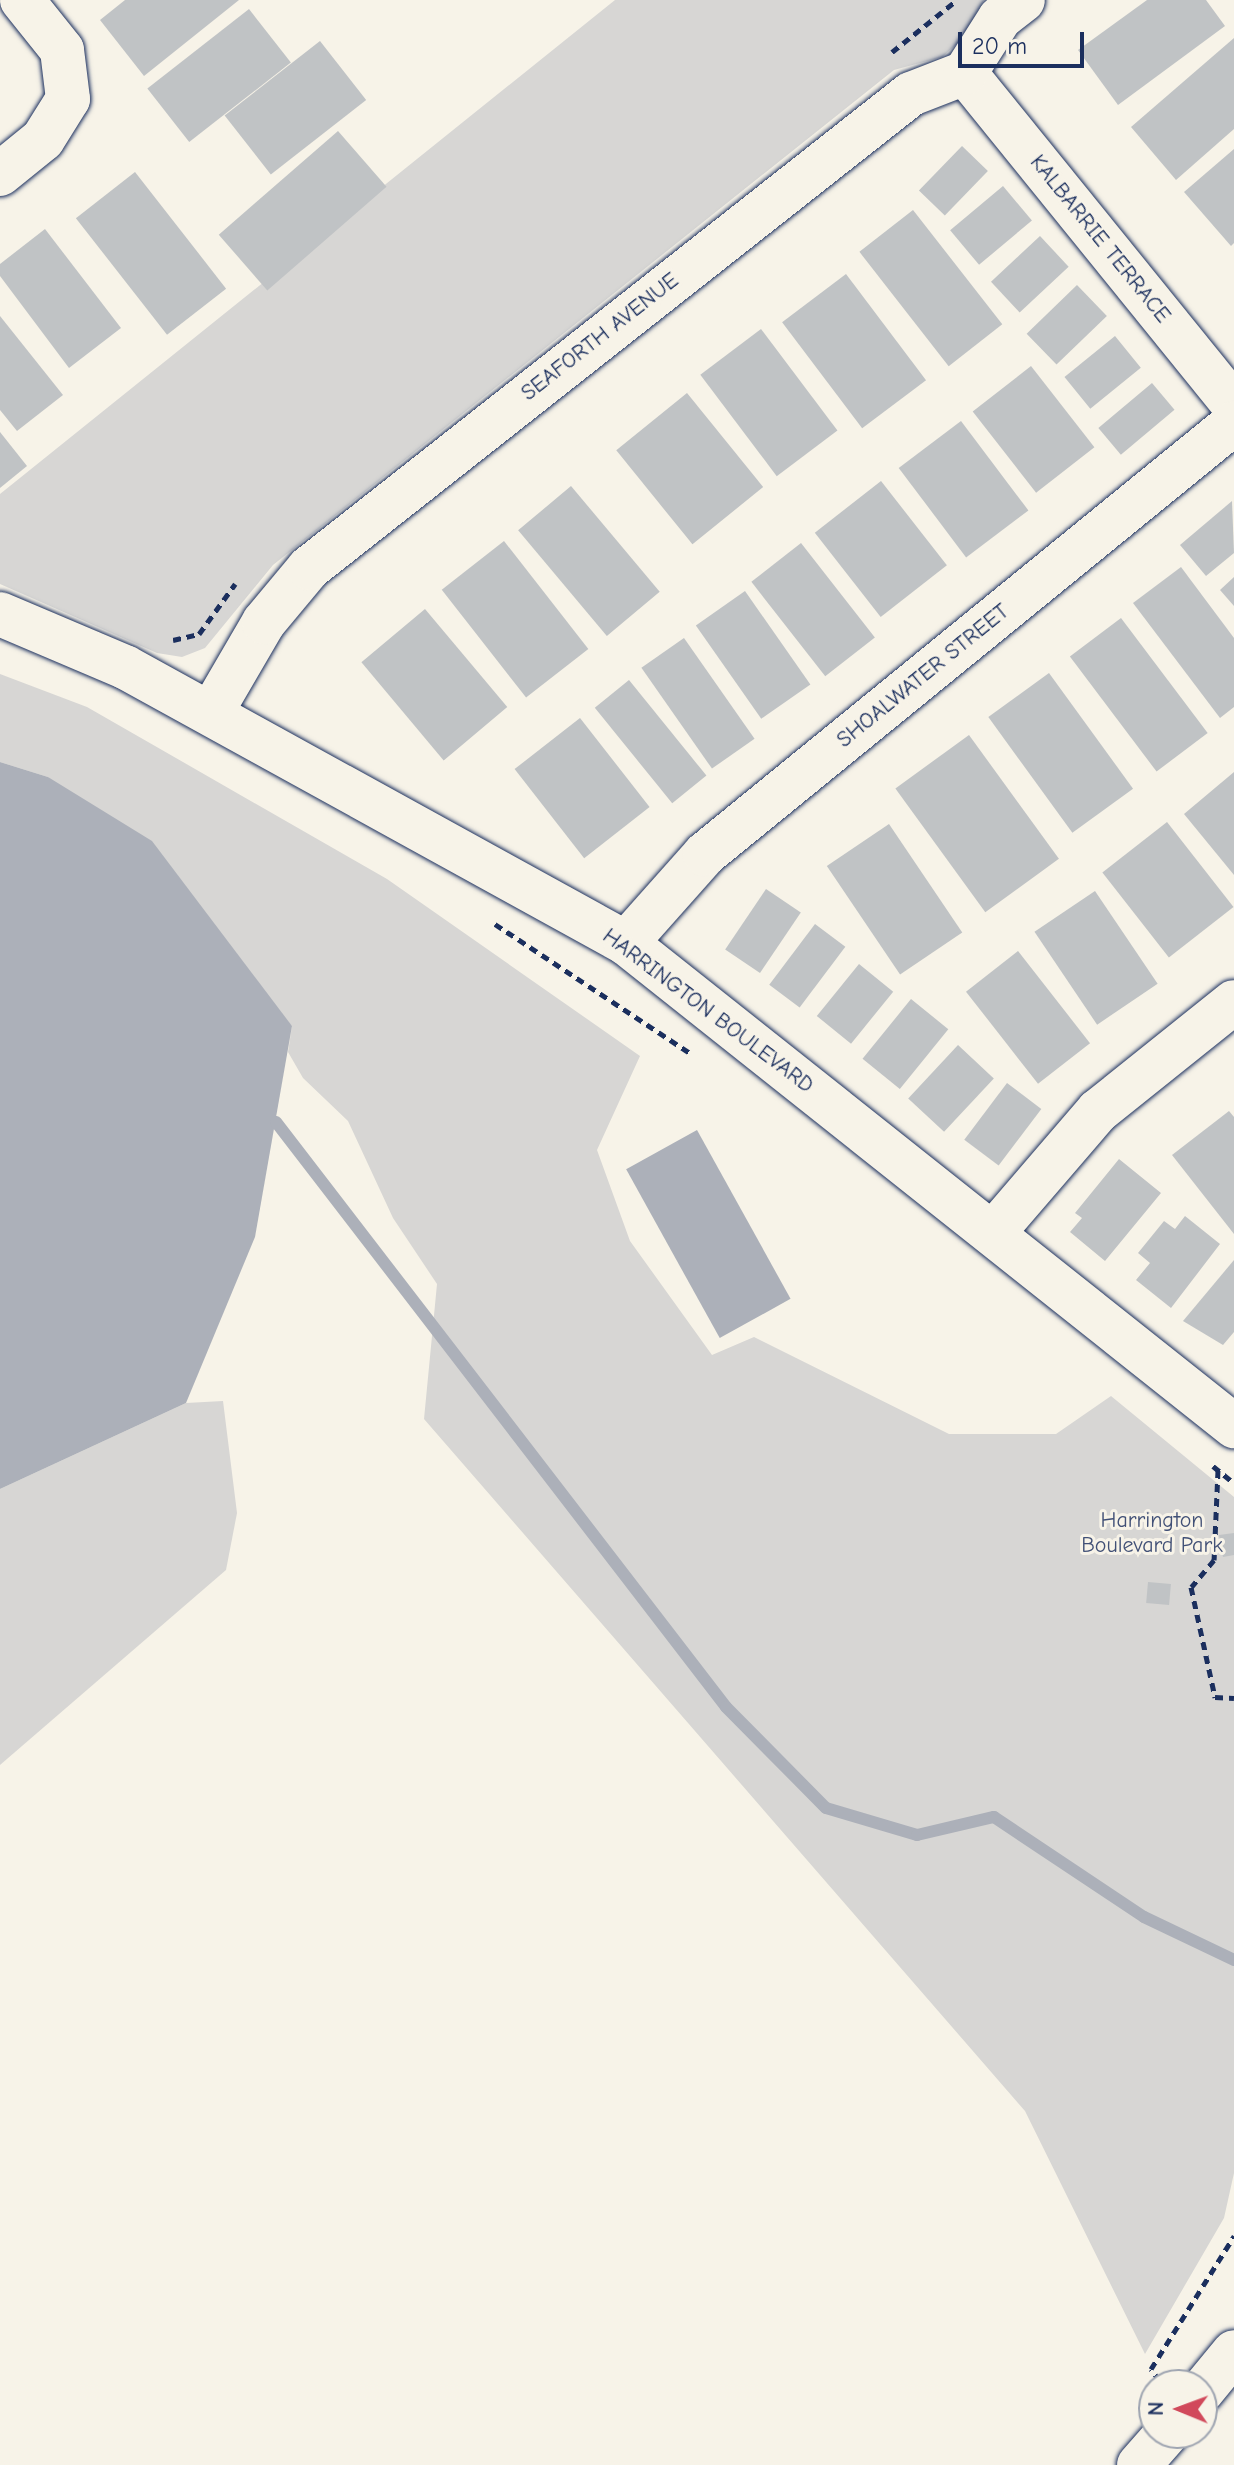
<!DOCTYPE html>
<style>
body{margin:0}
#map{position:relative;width:1234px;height:2465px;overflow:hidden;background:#f7f3e8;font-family:"Comic Neue",sans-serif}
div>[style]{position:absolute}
.green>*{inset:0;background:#d7d6d4}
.water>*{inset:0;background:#acb0b9;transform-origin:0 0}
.stream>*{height:12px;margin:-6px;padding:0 6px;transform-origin:6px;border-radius:6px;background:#acb0b9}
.building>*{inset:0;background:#c0c3c5;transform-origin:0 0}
.path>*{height:5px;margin-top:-2.5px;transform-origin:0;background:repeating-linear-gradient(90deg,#1b2f5e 0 8px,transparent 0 14px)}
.roads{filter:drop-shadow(0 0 2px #1b2f5e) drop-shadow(0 0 2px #1b2f5e)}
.minor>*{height:44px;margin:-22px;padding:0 22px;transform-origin:22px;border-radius:22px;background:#f7f3e8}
.trunk>*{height:44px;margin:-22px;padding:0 22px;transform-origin:22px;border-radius:22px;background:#f7f3e8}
span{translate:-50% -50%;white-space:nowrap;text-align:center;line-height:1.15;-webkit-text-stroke:6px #f7f3e8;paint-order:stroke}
.street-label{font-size:22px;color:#1b2f5e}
.park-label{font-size:22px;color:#415076}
.north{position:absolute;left:1138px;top:2369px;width:80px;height:80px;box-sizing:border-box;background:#f7f3e8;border:2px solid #9fa5b1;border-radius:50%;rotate:271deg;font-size:22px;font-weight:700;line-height:32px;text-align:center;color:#1b2f5e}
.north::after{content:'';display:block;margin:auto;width:28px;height:36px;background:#d1495b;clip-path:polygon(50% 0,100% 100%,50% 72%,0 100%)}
.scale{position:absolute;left:958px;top:32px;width:126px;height:36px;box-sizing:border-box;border:4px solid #1b2f5e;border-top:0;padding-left:10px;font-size:24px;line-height:28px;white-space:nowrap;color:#1b2f5e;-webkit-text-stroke:6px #f7f3e8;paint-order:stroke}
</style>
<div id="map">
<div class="green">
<div style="clip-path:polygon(615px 0,984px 0,961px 40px,942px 57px,894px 70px,273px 565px,205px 648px,182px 657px,157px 653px,0 584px,0 494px)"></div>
<div style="clip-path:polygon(0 674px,87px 707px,387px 879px,640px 1056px,597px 1150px,630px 1241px,712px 1355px,754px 1337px,949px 1434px,1056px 1434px,1111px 1396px,1234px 1497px,1234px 2173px,1224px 2218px,1145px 2354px,1025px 2111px,424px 1419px,437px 1284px,393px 1218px,348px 1121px,303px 1078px,288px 1052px,292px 1026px,48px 777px,0 762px)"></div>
<div style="clip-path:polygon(223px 1401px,237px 1513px,226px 1570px,0 1765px,0 1489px,186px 1403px)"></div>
</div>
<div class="water">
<div style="clip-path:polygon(0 762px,48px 777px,152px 841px,292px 1026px,255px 1237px,186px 1403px,0 1489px)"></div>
<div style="left:697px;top:1130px;width:193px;height:81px;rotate:61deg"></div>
</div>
<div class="stream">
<div style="left:276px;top:1122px;width:738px;rotate:52.43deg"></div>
<div style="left:726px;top:1707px;width:142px;rotate:45.3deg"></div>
<div style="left:826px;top:1808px;width:95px;rotate:16.5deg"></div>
<div style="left:917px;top:1835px;width:79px;rotate:-13.2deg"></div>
<div style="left:994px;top:1817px;width:180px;rotate:33.7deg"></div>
<div style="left:1144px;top:1917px;width:100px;rotate:25.5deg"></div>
</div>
<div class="building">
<div style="clip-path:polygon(125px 0,239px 0,144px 76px,100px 20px)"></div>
<div style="clip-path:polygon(1147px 0,1206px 0,1225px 26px,1118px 105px,1078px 50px)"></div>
<div style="left:249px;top:9px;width:68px;height:129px;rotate:52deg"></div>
<div style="clip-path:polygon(1234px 38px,1234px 129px,1176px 180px,1131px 127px)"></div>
<div style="left:320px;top:41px;width:75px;height:121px;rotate:52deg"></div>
<div style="left:338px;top:131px;width:74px;height:158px;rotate:49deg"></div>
<div style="left:962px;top:146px;width:36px;height:62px;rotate:44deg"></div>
<div style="clip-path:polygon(1234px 149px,1234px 243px,1231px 246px,1184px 192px)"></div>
<div style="left:135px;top:172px;width:148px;height:75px;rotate:52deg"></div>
<div style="left:1003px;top:186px;width:45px;height:69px;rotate:50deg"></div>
<div style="left:913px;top:210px;width:145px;height:68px;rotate:52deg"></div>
<div style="clip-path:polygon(45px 229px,121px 328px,69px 368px,0 276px,0 264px)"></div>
<div style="left:1040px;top:236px;width:42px;height:67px;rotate:47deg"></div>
<div style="left:846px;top:274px;width:133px;height:80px;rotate:53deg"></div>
<div style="left:1077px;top:285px;width:43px;height:70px;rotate:46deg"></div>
<div style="clip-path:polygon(0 316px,63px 395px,17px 431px,0 410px)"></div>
<div style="left:761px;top:329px;width:127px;height:76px;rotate:53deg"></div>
<div style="left:1115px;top:336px;width:41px;height:65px;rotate:51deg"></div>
<div style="left:1031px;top:366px;width:103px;height:74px;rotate:52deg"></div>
<div style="left:1152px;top:383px;width:35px;height:70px;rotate:50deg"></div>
<div style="left:687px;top:393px;width:121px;height:91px;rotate:51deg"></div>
<div style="left:961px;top:421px;width:112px;height:78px;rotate:53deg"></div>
<div style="clip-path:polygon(0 432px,27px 466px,0 488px)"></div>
<div style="left:881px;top:481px;width:107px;height:84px;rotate:52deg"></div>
<div style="left:571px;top:486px;width:138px;height:69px;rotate:50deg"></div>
<div style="clip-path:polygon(1232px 501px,1234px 553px,1206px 576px,1180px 545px)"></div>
<div style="left:504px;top:541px;width:137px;height:79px;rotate:52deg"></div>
<div style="left:801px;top:543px;width:120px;height:63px;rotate:52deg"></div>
<div style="clip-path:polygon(1181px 567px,1234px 638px,1234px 707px,1220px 718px,1133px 603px)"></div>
<div style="clip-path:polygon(1234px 577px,1234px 606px,1220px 590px)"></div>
<div style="left:745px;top:591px;width:114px;height:60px;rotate:55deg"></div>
<div style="left:425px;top:609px;width:128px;height:83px;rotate:50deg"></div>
<div style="left:1121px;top:618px;width:144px;height:64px;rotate:53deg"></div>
<div style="left:684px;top:638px;width:123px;height:52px;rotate:55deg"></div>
<div style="left:1049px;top:673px;width:143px;height:75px;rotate:54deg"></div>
<div style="left:629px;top:680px;width:123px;height:44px;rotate:51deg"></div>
<div style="left:580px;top:718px;width:113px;height:83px;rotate:52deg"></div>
<div style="left:969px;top:735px;width:153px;height:91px;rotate:54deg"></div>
<div style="clip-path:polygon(1234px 772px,1234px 875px,1184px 814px)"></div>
<div style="left:1167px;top:822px;width:108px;height:82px;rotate:52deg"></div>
<div style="left:889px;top:824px;width:131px;height:75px;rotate:56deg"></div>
<div style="left:766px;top:889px;width:42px;height:73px;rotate:34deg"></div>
<div style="left:1095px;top:891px;width:112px;height:73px;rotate:56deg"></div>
<div style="left:815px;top:924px;width:38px;height:76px;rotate:37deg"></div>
<div style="left:1018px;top:951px;width:117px;height:66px;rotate:52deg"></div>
<div style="left:859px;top:964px;width:44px;height:67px;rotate:39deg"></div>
<div style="left:911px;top:999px;width:48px;height:77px;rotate:39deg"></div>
<div style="left:958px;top:1045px;width:49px;height:73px;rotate:43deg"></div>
<div style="left:1007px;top:1083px;width:43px;height:71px;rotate:37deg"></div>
<div style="clip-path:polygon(1229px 1111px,1234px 1117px,1234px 1234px,1172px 1155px)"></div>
<div style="clip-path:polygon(1119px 1159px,1161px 1193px,1105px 1261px,1070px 1232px,1082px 1218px,1075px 1213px)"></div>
<div style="clip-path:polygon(1185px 1216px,1220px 1244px,1171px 1308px,1136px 1280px,1150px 1263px,1138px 1253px,1164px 1221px,1175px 1229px)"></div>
<div style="clip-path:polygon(1234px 1260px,1234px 1332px,1223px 1345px,1183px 1321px)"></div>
<div style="clip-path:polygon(1234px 1533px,1234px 1555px,1223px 1557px,1219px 1535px)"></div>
<div style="left:1148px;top:1582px;width:23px;height:21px;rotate:5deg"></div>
</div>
<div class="path">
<div style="left:892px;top:52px;width:83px;rotate:-38.7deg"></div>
<div style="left:173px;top:640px;width:27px;rotate:-13deg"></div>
<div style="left:199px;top:634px;width:62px;rotate:-54.2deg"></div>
<div style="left:495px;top:924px;width:234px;rotate:33.5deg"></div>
<div style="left:1213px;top:1466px;width:27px;rotate:39deg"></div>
<div style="left:1218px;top:1470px;width:90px;rotate:92.5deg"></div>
<div style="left:1214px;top:1560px;width:35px;rotate:130deg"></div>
<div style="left:1191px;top:1587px;width:113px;rotate:77.7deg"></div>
<div style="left:1215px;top:1697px;width:19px;rotate:3deg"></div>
<div style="left:1160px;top:2381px;width:15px;rotate:-127deg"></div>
<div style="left:1151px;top:2369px;width:157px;rotate:-58deg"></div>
</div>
<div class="roads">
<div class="minor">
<div style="left:965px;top:73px;width:427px;rotate:51deg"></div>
<div style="left:0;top:174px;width:55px;rotate:-39.1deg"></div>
<div style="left:43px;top:139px;width:47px;rotate:-58deg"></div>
<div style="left:68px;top:99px;width:49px;rotate:-97deg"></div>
<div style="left:62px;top:50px;width:64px;rotate:-128.7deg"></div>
<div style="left:0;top:614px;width:136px;rotate:23deg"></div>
<div style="left:125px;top:667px;width:572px;rotate:28.85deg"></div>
<div style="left:626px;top:943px;width:777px;rotate:38.46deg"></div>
<div style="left:211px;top:713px;width:105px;rotate:-59.8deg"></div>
<div style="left:264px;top:622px;width:70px;rotate:-50.2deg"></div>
<div style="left:309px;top:568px;width:766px;rotate:-38.22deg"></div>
<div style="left:911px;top:94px;width:58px;rotate:-21.3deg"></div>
<div style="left:965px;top:73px;width:65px;rotate:-57.5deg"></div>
<div style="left:1000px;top:18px;width:29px;rotate:-38deg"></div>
<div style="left:626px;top:943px;width:119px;rotate:-48.4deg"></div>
<div style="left:705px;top:854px;width:682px;rotate:-39.17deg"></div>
<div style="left:993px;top:1233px;width:161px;rotate:-49.3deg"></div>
<div style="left:1098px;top:1111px;width:174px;rotate:-38.7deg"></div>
</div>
<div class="trunk">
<div style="left:1202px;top:2391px;width:50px;rotate:-50.6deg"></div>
<div style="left:1139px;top:2465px;width:43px;rotate:-48.8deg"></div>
</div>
</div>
<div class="street-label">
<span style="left:1100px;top:239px;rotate:51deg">KALBARRIE TERRACE</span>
<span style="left:600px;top:337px;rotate:-38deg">SEAFORTH AVENUE</span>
<span style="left:923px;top:676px;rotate:-39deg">SHOALWATER STREET</span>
<span style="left:708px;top:1011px;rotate:37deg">HARRINGTON BOULEVARD</span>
</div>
<div class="park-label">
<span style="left:1152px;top:1533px">Harrington<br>Boulevard Park</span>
</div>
<div class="north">N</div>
<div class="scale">20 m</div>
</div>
